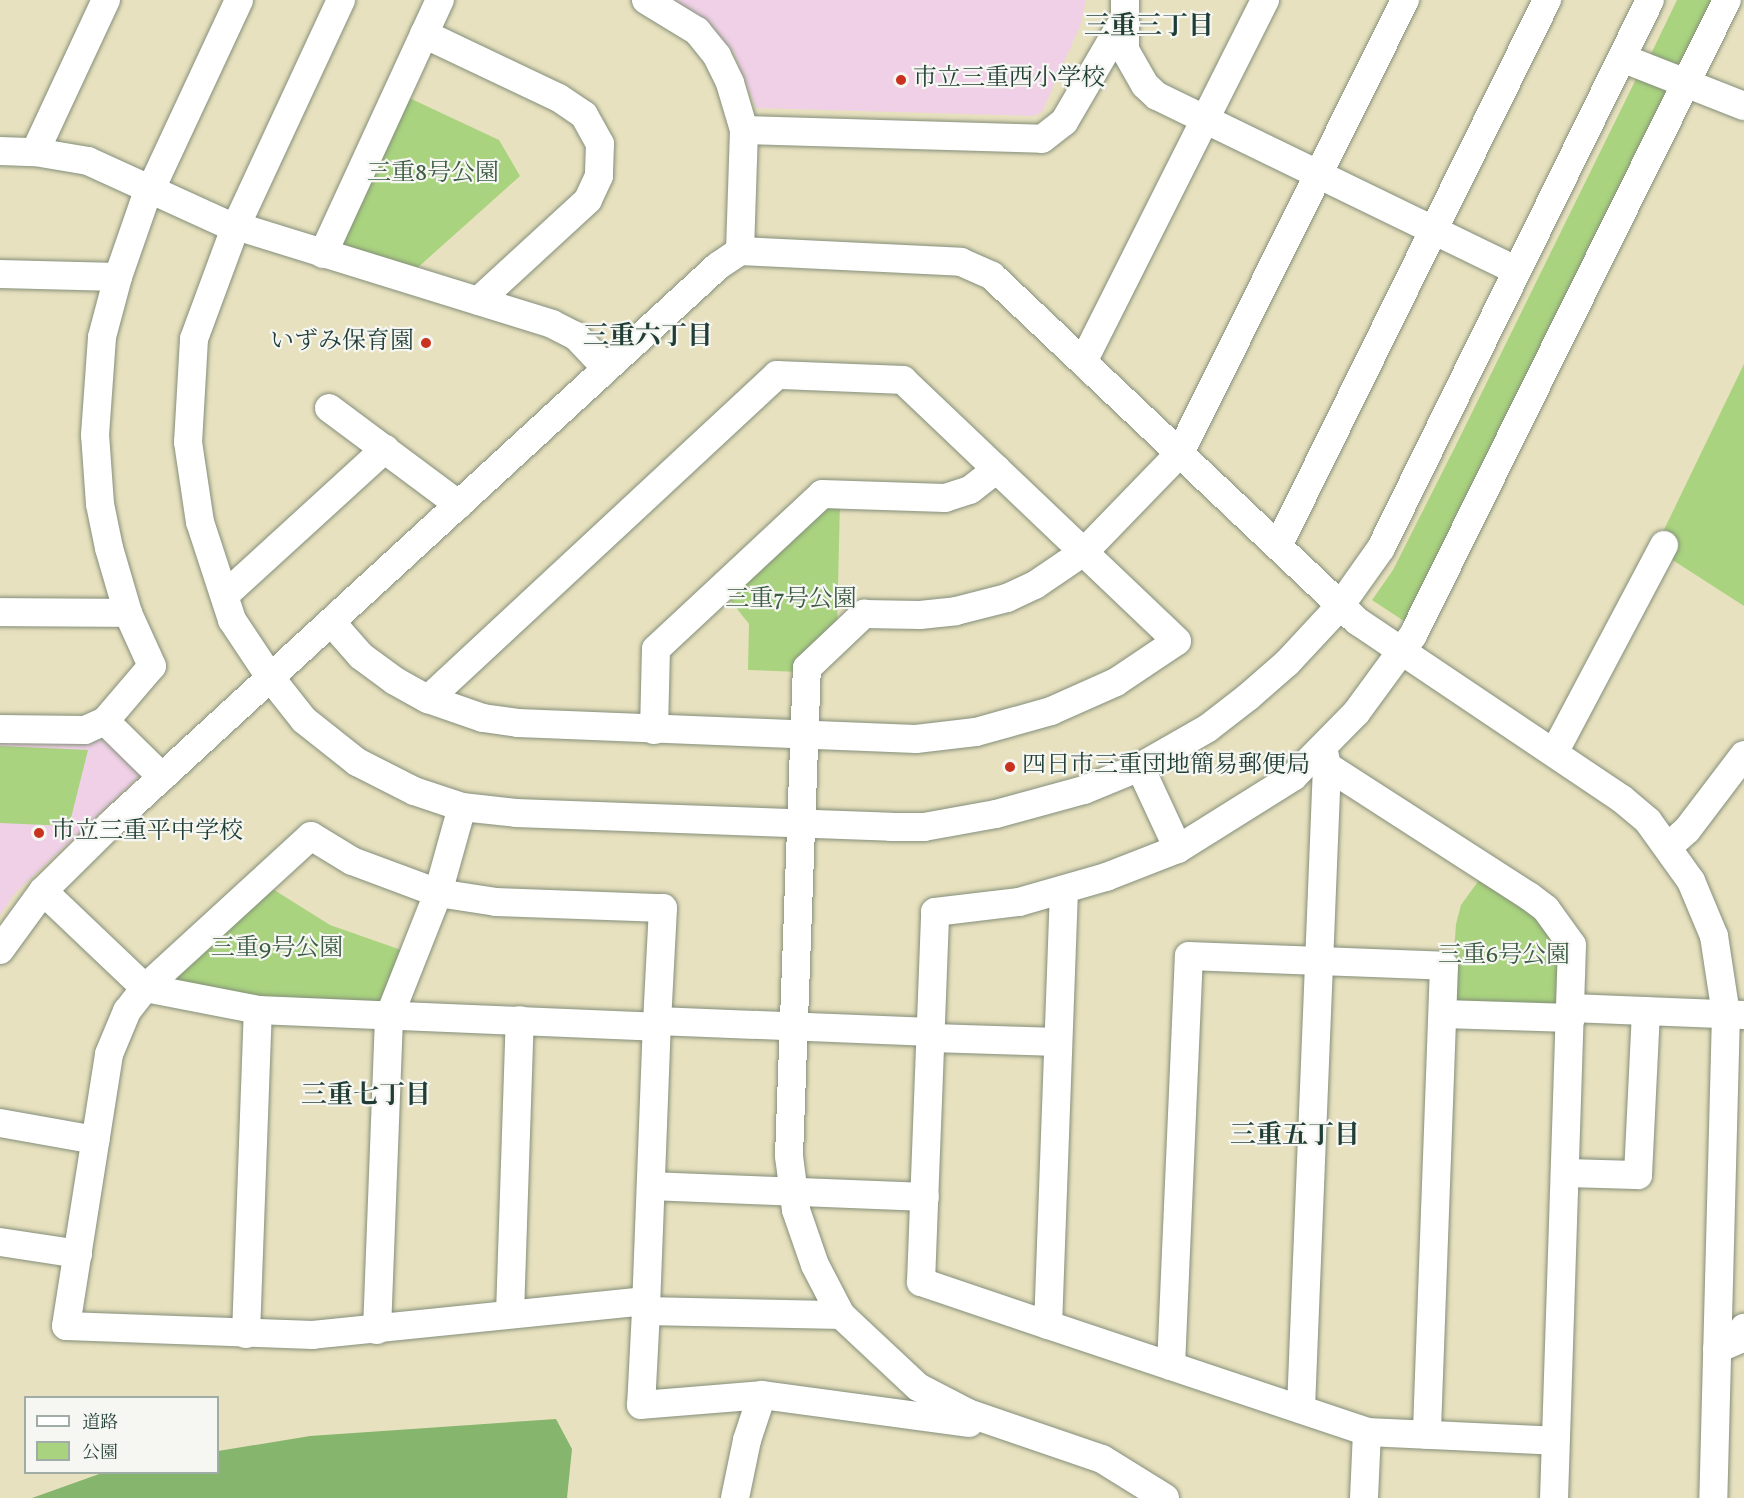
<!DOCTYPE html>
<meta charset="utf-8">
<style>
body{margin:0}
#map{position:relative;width:1744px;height:1498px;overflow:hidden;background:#e8e1bf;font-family:Vollkorn,"Noto Serif JP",serif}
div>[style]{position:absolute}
.built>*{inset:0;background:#efd0e6}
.green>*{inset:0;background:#a9d37f}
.forest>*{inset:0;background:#86b56e}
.roads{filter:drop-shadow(0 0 2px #848f7a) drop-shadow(0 0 2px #848f7a)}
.minor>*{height:28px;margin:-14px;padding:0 14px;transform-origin:14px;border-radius:14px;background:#fff}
.dots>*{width:16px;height:16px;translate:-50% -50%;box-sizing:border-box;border:3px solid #f6f6f2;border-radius:50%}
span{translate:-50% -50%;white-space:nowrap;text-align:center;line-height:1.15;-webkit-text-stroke:4.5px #f6f6f2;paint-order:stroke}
.poi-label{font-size:24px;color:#1f3d34}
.left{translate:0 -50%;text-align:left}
.right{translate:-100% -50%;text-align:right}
.park-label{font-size:24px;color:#3b5b43}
.neighbourhood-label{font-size:26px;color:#1f3d34;font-weight:700}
.legend{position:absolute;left:24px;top:1396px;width:195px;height:78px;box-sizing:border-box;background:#f6f6f2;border:2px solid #a0aca6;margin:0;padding:8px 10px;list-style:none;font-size:18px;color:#1f3d34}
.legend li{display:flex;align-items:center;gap:12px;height:30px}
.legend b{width:30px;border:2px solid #a0aca6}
</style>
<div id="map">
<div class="built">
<div style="clip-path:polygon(672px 0,1086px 0,1080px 26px,1042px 112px,1034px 116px,756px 108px,733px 51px)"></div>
<div style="clip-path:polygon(0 739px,111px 740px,142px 774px,15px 893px,0 915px)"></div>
</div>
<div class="green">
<div style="clip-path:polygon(1677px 0,1713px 0,1684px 60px,1672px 66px,1650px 56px)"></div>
<div style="clip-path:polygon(1638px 75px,1663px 84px,1666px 94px,1407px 623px,1372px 600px,1393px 570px,1455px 447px)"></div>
<div style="clip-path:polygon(405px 96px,499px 140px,520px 176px,415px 270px,342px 249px,338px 239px)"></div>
<div style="clip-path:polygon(1744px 364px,1744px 606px,1671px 559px,1661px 536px)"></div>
<div style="clip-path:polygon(840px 502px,837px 628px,800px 672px,748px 670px,749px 624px,727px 596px,820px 507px)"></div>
<div style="clip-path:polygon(0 746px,88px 750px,69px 826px,0 823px)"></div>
<div style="clip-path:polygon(1482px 876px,1526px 907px,1563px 949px,1555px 1010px,1459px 1007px,1451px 996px,1456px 924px,1461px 905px)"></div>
<div style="clip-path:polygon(271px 888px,330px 925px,404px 951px,387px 999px,376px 1003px,257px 999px,181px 984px,176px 975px)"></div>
</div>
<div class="forest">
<div style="clip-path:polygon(556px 1419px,572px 1449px,567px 1498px,32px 1498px,102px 1473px,218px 1472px,218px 1451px,310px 1436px)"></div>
</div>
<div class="roads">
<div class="minor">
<div style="left:341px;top:0;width:251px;rotate:114.9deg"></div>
<div style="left:235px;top:228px;width:118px;rotate:110.3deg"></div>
<div style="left:194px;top:339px;width:103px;rotate:93.3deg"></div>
<div style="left:188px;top:442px;width:81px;rotate:81.5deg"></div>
<div style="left:200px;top:522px;width:103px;rotate:71.9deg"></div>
<div style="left:232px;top:620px;width:69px;rotate:56.3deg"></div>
<div style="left:270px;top:677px;width:55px;rotate:51.7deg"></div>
<div style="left:304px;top:720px;width:68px;rotate:38.4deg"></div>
<div style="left:357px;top:762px;width:64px;rotate:27deg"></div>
<div style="left:414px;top:791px;width:51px;rotate:18.4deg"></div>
<div style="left:462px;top:807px;width:54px;rotate:6.3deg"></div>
<div style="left:516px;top:813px;width:375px;rotate:2.1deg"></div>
<div style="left:891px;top:827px;width:33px"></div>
<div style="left:924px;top:827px;width:73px;rotate:-10.2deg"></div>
<div style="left:996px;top:814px;width:91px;rotate:-15.3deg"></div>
<div style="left:1084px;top:790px;width:61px;rotate:-22.3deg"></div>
<div style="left:1140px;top:767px;width:78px;rotate:-29.8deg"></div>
<div style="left:1208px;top:728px;width:51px;rotate:-37.8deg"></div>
<div style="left:1248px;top:697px;width:52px;rotate:-41.1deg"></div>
<div style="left:1287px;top:663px;width:78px;rotate:-47.1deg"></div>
<div style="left:1340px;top:606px;width:71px;rotate:-54.7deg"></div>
<div style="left:1381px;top:548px;width:610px;rotate:-63.85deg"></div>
<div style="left:646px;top:0;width:60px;rotate:31.3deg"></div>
<div style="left:697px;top:31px;width:32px;rotate:51deg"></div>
<div style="left:717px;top:56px;width:30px;rotate:64deg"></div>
<div style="left:730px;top:83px;width:49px;rotate:73.4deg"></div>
<div style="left:744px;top:130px;width:121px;rotate:91.9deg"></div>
<div style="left:1125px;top:0;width:50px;rotate:90deg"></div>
<div style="left:1125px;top:50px;width:40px;rotate:60.3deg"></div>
<div style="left:1145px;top:85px;width:16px;rotate:43deg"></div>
<div style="left:1157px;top:96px;width:399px;rotate:25.9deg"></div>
<div style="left:424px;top:34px;width:149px;rotate:25.4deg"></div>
<div style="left:559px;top:98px;width:30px;rotate:34deg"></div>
<div style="left:584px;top:115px;width:33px;rotate:61deg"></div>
<div style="left:600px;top:144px;width:32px;rotate:92deg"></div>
<div style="left:599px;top:176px;width:26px;rotate:115deg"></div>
<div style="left:588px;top:200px;width:149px;rotate:137.4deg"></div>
<div style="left:1622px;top:58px;width:131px;rotate:21.5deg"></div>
<div style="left:744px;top:130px;width:298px;rotate:1.7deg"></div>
<div style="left:1042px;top:139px;width:28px;rotate:-38deg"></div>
<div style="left:1064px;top:122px;width:117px;rotate:-59.7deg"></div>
<div style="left:0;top:151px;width:35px;rotate:2deg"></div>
<div style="left:35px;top:152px;width:54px;rotate:9.6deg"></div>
<div style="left:88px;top:161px;width:162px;rotate:24.5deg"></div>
<div style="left:35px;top:152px;width:168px;rotate:-65deg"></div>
<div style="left:151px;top:189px;width:208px;rotate:-65deg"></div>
<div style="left:236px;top:226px;width:331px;rotate:17.2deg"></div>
<div style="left:552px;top:324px;width:27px;rotate:27deg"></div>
<div style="left:576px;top:336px;width:44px;rotate:46.8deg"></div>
<div style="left:323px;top:254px;width:280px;rotate:-65.3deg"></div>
<div style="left:0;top:274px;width:118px;rotate:1.5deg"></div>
<div style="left:1084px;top:360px;width:403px;rotate:-63.3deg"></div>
<div style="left:329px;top:408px;width:162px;rotate:36.7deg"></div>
<div style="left:1278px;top:546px;width:609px;rotate:-63.77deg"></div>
<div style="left:225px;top:595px;width:217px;rotate:-42.4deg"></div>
<div style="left:0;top:612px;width:128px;rotate:0.4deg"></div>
<div style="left:332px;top:623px;width:44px;rotate:48.7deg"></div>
<div style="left:361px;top:656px;width:42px;rotate:36.3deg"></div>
<div style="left:395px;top:681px;width:38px;rotate:29deg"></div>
<div style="left:428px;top:699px;width:58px;rotate:19.1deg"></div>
<div style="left:483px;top:718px;width:35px;rotate:8deg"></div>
<div style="left:518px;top:723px;width:398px;rotate:2.3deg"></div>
<div style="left:916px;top:739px;width:60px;rotate:-6.7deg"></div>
<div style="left:976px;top:732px;width:78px;rotate:-15.6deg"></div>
<div style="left:1051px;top:711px;width:71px;rotate:-24deg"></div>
<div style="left:1116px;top:682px;width:73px;rotate:-33.9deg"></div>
<div style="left:1177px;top:641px;width:378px;rotate:-136.4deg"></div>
<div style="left:903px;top:380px;width:126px;rotate:-177.7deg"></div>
<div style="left:777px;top:375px;width:476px;rotate:137.1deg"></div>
<div style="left:105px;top:721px;width:80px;rotate:44.5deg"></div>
<div style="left:0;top:729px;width:85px;rotate:0.7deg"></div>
<div style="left:85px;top:730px;width:22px;rotate:-24deg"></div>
<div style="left:105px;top:721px;width:72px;rotate:-49.5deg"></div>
<div style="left:152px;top:666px;width:58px;rotate:-114.4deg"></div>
<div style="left:128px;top:613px;width:68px;rotate:-106.3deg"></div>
<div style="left:109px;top:548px;width:45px;rotate:-101.6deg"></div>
<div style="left:100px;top:504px;width:69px;rotate:-94.1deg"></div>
<div style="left:95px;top:435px;width:98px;rotate:-85.9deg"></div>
<div style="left:102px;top:337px;width:62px;rotate:-75.1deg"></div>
<div style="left:118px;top:277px;width:94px;rotate:-70.8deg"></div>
<div style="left:654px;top:730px;width:81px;rotate:-88.6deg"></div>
<div style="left:656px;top:649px;width:227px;rotate:-43deg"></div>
<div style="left:822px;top:494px;width:123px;rotate:1.9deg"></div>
<div style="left:945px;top:498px;width:26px;rotate:-18deg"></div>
<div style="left:970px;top:490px;width:34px;rotate:-38deg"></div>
<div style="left:1555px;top:751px;width:233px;rotate:-62.1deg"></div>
<div style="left:1327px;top:766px;width:240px;rotate:32.8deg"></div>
<div style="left:1529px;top:896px;width:21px;rotate:37deg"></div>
<div style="left:1546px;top:909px;width:44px;rotate:54.2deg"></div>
<div style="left:1572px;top:945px;width:553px;rotate:91.86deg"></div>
<div style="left:1140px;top:767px;width:90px;rotate:65.1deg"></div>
<div style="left:1668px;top:847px;width:25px;rotate:-42deg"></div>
<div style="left:1687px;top:830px;width:94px;rotate:-52.8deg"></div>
<div style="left:1064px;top:890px;width:435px;rotate:92.1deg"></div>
<div style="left:1048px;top:1325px;width:336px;rotate:18.5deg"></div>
<div style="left:1367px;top:1432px;width:188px;rotate:2.7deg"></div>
<div style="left:43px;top:891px;width:141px;rotate:43.6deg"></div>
<div style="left:145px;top:988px;width:115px;rotate:11deg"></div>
<div style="left:258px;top:1010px;width:398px;rotate:2.4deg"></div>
<div style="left:0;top:950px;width:73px;rotate:-53.9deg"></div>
<div style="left:43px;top:891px;width:97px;rotate:-44.6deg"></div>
<div style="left:112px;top:823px;width:823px;rotate:-42.59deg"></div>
<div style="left:718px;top:266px;width:27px;rotate:-34deg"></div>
<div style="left:740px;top:251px;width:221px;rotate:2.8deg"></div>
<div style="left:961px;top:262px;width:34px;rotate:24deg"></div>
<div style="left:992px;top:276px;width:502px;rotate:43.39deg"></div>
<div style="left:1357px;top:621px;width:319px;rotate:33.9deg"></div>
<div style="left:1622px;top:799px;width:34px;rotate:40deg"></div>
<div style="left:1648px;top:821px;width:74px;rotate:54.4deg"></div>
<div style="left:1691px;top:881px;width:60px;rotate:67.3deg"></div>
<div style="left:1714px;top:936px;width:79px;rotate:81.3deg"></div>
<div style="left:1726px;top:1014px;width:484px;rotate:91.5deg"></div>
<div style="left:1571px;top:1008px;width:173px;rotate:2.3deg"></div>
<div style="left:1443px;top:1014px;width:128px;rotate:1.8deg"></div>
<div style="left:657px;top:1021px;width:275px;rotate:2.3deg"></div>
<div style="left:932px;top:1038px;width:126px;rotate:1.8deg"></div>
<div style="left:0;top:1123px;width:97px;rotate:10.1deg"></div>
<div style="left:1565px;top:1173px;width:73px;rotate:1.6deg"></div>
<div style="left:1638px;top:1175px;width:164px;rotate:-87.2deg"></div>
<div style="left:651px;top:1186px;width:274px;rotate:2.3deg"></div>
<div style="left:0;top:1242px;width:79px;rotate:8.7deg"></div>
<div style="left:646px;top:1301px;width:335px;rotate:174.2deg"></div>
<div style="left:313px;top:1335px;width:247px;rotate:-177.9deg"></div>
<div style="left:66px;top:1326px;width:275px;rotate:-81deg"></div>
<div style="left:109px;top:1054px;width:47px;rotate:-67.3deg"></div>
<div style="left:127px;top:1011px;width:29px;rotate:-52deg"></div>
<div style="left:145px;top:988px;width:225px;rotate:-42.5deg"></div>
<div style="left:311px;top:836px;width:48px;rotate:31.4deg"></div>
<div style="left:352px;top:861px;width:92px;rotate:20.4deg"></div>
<div style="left:438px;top:893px;width:59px;rotate:8.8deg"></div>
<div style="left:496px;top:902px;width:167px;rotate:2.1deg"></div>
<div style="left:663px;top:908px;width:113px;rotate:93deg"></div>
<div style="left:657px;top:1021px;width:290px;rotate:92.2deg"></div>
<div style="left:646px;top:1311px;width:94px;rotate:93deg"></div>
<div style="left:641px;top:1405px;width:121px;rotate:-4.7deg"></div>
<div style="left:646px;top:1311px;width:195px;rotate:1.2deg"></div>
<div style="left:510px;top:1314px;width:294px;rotate:-88.1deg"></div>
<div style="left:1048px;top:1325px;width:134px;rotate:-161.3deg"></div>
<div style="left:921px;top:1282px;width:370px;rotate:-87.8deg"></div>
<div style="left:935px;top:912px;width:85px;rotate:-6.8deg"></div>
<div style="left:1019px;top:902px;width:91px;rotate:-16deg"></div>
<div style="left:1106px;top:877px;width:77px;rotate:-21.3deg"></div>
<div style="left:1178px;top:849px;width:136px;rotate:-32.1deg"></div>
<div style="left:1293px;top:777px;width:90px;rotate:-45.5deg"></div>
<div style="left:1356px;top:713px;width:97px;rotate:-53.8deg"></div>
<div style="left:1413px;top:635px;width:708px;rotate:-63.69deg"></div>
<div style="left:377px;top:1330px;width:313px;rotate:-87.8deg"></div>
<div style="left:389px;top:1017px;width:133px;rotate:-68.4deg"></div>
<div style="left:438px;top:893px;width:89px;rotate:-74.4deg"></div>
<div style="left:246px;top:1334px;width:324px;rotate:-87.9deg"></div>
<div style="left:1717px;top:1349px;width:25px;rotate:-23deg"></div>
<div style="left:1740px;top:1339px;width:12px;rotate:-70deg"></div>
<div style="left:1171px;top:1366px;width:410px;rotate:-87.5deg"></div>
<div style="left:1189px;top:956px;width:255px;rotate:2.2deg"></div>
<div style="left:1444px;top:966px;width:469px;rotate:92.1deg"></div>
<div style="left:1301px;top:1408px;width:643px;rotate:-87.68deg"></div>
<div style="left:1327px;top:766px;width:14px;rotate:-102deg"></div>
<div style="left:735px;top:1498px;width:59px;rotate:-78.3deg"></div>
<div style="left:747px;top:1440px;width:47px;rotate:-71.6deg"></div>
<div style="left:762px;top:1395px;width:209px;rotate:7.7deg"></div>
<div style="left:1165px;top:1498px;width:74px;rotate:-148.2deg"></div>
<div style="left:1102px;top:1459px;width:142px;rotate:-161.1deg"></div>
<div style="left:968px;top:1413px;width:56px;rotate:-152.5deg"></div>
<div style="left:918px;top:1387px;width:105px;rotate:-136.9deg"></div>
<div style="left:841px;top:1315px;width:56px;rotate:-117.5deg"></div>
<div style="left:815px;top:1265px;width:58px;rotate:-109.1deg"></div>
<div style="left:796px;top:1210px;width:54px;rotate:-97.4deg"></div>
<div style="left:789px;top:1156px;width:488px;rotate:-87.9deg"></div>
<div style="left:807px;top:668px;width:79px;rotate:-43.5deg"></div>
<div style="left:864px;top:614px;width:56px;rotate:1deg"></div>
<div style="left:920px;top:615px;width:36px;rotate:-6deg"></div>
<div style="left:956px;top:611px;width:53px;rotate:-14.3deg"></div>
<div style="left:1007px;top:598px;width:31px;rotate:-25deg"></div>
<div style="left:1035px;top:585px;width:60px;rotate:-34.2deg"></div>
<div style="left:1085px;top:551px;width:136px;rotate:-45.9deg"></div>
<div style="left:1180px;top:453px;width:506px;rotate:-63.59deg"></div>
<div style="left:1364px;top:1498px;width:66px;rotate:-87.4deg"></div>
</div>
</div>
<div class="dots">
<div style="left:901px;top:80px;background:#c8321e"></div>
<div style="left:426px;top:343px;background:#c8321e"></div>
<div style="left:1010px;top:767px;background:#c8321e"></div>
<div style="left:39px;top:833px;background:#c8321e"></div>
</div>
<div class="poi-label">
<span class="left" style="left:913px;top:80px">市立三重西小学校</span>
<span class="right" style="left:414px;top:343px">いずみ保育園</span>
<span class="left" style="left:1022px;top:767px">四日市三重団地簡易郵便局</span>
<span class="left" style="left:51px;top:833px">市立三重平中学校</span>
</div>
<div class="park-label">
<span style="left:433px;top:175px">三重8号公園</span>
<span style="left:791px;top:601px">三重7号公園</span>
<span style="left:277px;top:950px">三重9号公園</span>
<span style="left:1504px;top:957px">三重6号公園</span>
</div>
<div class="neighbourhood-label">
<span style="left:1149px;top:28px">三重三丁目</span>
<span style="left:648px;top:338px">三重六丁目</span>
<span style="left:366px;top:1097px">三重七丁目</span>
<span style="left:1295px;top:1137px">三重五丁目</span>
</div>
<ul class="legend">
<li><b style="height:8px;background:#fff"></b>道路</li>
<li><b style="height:16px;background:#a9d37f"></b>公園</li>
</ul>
</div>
